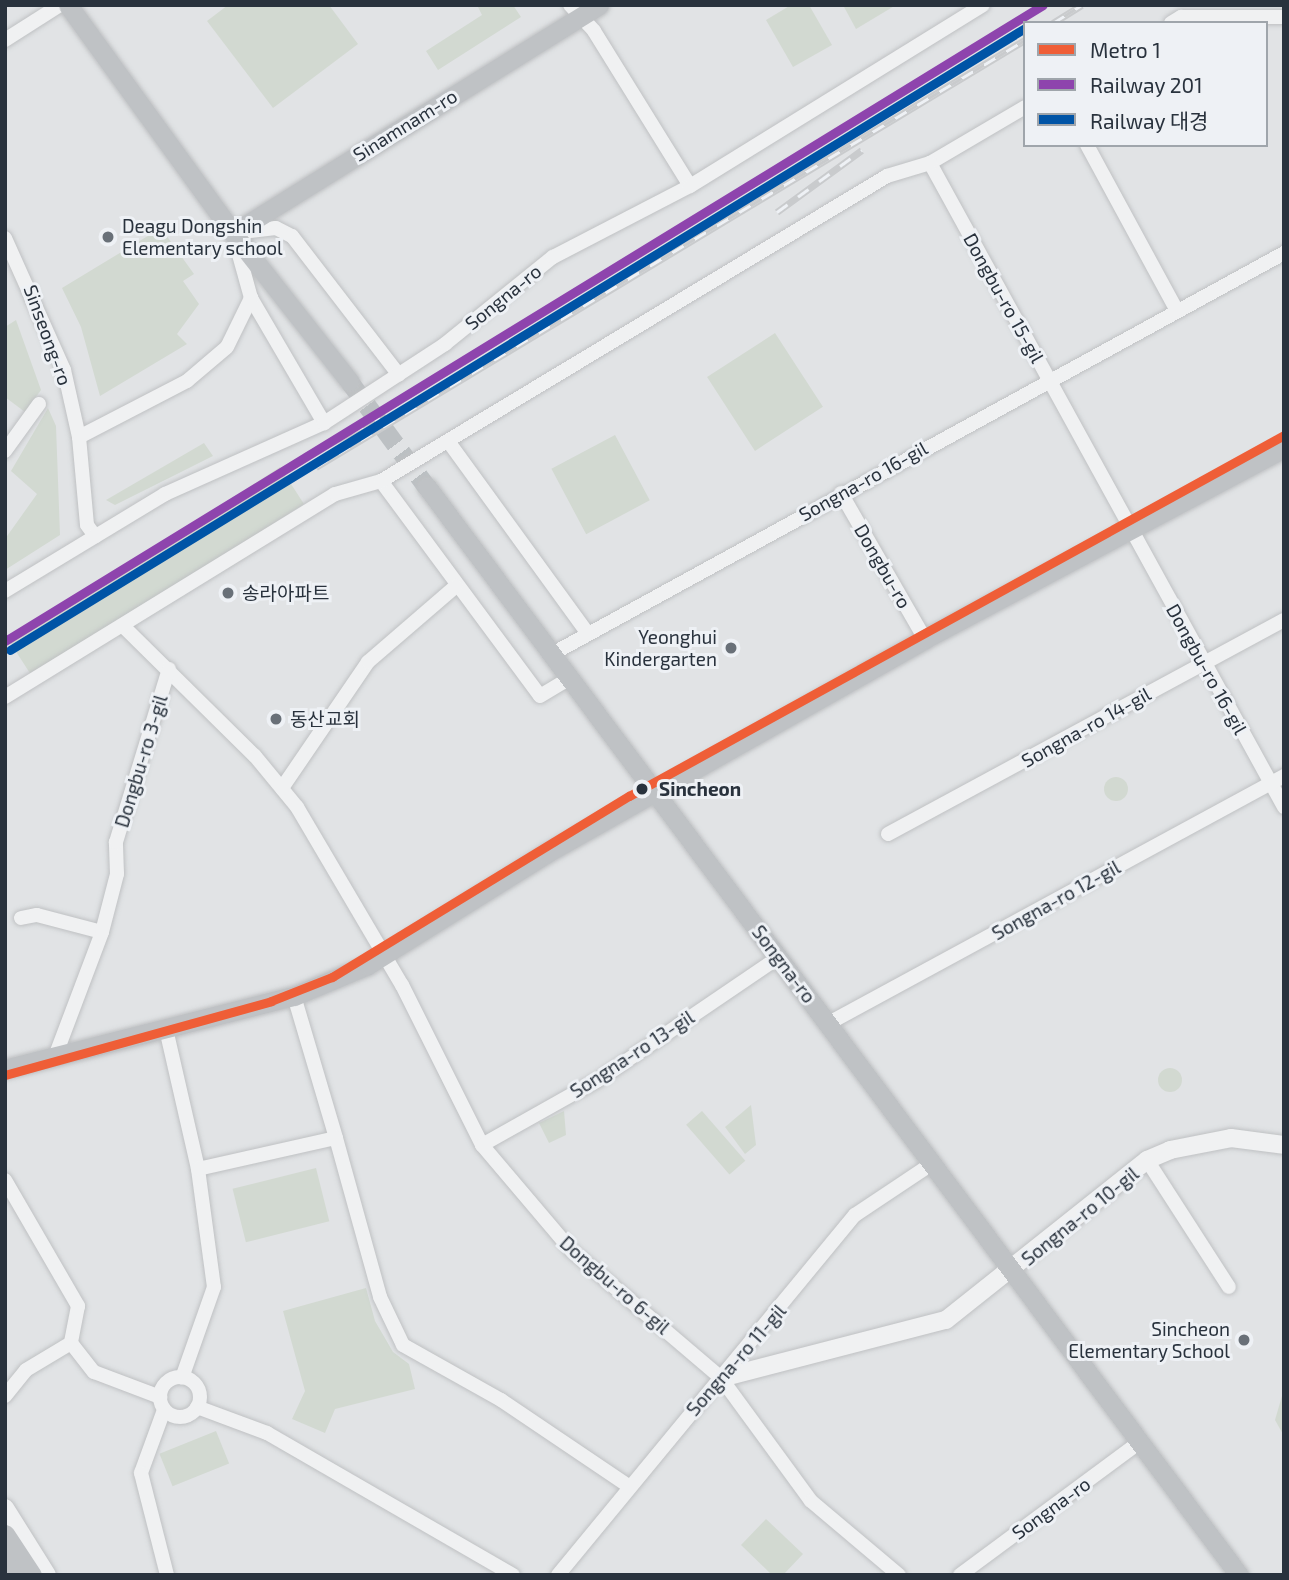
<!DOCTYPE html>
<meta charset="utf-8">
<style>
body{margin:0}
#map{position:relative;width:1289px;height:1580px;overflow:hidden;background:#e1e3e5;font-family:"Exo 2","Noto Sans KR",sans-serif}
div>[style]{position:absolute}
.green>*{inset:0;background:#d2d9d1;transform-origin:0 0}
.round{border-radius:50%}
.secondary-tunnel>*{height:19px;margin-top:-9.5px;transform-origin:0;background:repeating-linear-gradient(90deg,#bcc0c3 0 19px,transparent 0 29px)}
.roads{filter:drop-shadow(0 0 2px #bfc1c3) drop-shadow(0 0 2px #bfc1c3)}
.minor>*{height:14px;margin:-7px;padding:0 7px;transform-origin:7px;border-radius:7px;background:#f0f1f2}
.minor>.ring{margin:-7px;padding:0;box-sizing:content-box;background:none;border:14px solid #f0f1f2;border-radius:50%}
.tertiary>*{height:18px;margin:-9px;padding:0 9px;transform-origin:9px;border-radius:9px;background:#f0f1f2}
.secondary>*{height:19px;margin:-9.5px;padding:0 9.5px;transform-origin:9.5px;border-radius:9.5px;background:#bfc2c5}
.rail>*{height:7px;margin-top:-3.5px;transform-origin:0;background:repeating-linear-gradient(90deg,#eef1f5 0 13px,#c9cbcd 0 26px);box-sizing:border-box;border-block:2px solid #c9cbcd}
.rail-1>*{height:9px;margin:-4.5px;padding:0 4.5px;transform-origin:4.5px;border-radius:4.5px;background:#8e44ad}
.rail-2>*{height:9px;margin:-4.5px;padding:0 4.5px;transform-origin:4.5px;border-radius:4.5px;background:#0054a6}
.metro-1>*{height:9px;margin:-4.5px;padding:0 4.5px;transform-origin:4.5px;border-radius:4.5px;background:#ef5e37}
.dots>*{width:19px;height:19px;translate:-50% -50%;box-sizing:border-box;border:4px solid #eef1f5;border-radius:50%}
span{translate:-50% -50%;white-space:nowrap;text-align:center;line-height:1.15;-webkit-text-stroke:6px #eef1f5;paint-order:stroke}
.street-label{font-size:19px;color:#29323d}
.poi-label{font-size:19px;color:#29323d}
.left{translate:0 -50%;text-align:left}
.right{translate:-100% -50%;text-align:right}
.stop-label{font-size:19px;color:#29323d;font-weight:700}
.frame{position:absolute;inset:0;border:7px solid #29323d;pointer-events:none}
.legend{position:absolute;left:1023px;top:21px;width:245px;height:126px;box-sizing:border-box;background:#eef1f5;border:2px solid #9fa5ab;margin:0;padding:9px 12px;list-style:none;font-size:21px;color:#29323d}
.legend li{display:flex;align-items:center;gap:14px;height:35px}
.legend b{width:35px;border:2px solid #9fa5ab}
</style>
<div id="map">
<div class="green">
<div style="clip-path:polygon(228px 5px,329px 5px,358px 44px,273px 108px,207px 21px)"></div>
<div style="clip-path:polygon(477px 5px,513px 5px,521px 17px,438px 70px,426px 51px,482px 15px)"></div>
<div style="clip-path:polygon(791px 5px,809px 5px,832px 45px,793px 67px,766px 20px)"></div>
<div style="clip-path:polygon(843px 5px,896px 5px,856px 29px)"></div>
<div style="clip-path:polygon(161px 228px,194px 274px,183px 281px,199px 304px,177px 334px,187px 344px,100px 396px,81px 327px,62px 288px)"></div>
<div style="clip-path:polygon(16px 320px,41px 390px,25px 412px,5px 397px,5px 327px)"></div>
<div style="left:775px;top:333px;width:88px;height:81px;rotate:57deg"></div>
<div style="clip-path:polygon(48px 408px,56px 426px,60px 535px,5px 570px,5px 539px,37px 494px,11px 471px)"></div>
<div style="left:615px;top:435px;width:74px;height:72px;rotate:62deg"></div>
<div style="clip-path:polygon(204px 443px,213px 456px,115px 505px,106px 500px)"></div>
<div style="left:280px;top:467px;width:44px;height:322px;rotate:57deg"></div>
<div class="round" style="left:1104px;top:777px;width:24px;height:24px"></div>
<div class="round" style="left:1158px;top:1068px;width:24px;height:24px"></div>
<div style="clip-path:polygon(751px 1105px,756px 1145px,745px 1154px,725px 1127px)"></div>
<div style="clip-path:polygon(564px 1111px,566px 1135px,549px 1143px,539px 1123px)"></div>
<div style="left:702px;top:1111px;width:66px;height:21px;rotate:49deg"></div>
<div style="left:316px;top:1168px;width:55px;height:86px;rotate:76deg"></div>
<div style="clip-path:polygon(366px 1288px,375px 1321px,393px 1352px,409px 1364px,415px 1389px,335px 1409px,325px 1433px,292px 1419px,305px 1391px,283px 1311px)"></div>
<div style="clip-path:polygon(1284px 1389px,1284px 1436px,1275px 1420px)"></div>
<div style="left:216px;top:1431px;width:35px;height:61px;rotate:68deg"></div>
<div style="clip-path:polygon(766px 1519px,803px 1554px,783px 1575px,772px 1575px,741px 1545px)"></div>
</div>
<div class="secondary-tunnel">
<div style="left:350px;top:382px;width:130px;rotate:53.7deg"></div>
</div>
<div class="roads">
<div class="minor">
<div style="left:570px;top:5px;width:35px;rotate:47deg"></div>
<div style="left:594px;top:31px;width:182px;rotate:58.2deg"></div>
<div style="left:1171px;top:23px;width:12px;rotate:-31deg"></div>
<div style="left:1181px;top:17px;width:103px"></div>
<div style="left:5px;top:40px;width:65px;rotate:-32.5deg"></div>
<div style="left:1087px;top:145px;width:189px;rotate:61.5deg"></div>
<div style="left:930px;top:163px;width:735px;rotate:61.2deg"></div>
<div style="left:930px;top:163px;width:110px;rotate:-30.5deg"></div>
<div style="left:5px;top:238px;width:145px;rotate:65.9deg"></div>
<div style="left:64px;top:370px;width:69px;rotate:77.4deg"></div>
<div style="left:79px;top:437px;width:88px;rotate:84.8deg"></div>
<div style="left:87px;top:525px;width:14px;rotate:54deg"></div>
<div style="left:251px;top:298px;width:145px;rotate:59.7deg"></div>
<div style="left:79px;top:437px;width:122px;rotate:-27.4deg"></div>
<div style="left:187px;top:381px;width:52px;rotate:-40.4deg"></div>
<div style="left:227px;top:347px;width:55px;rotate:-63.9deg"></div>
<div style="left:251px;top:298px;width:67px;rotate:-105.5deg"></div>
<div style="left:233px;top:233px;width:43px;rotate:-6.6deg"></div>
<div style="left:276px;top:228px;width:18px;rotate:27deg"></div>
<div style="left:292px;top:236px;width:175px;rotate:52.4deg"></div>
<div style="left:448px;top:441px;width:238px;rotate:54deg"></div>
<div style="left:5px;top:451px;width:58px;rotate:-54.1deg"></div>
<div style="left:381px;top:481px;width:267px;rotate:53.5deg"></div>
<div style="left:540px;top:696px;width:35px;rotate:-31deg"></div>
<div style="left:841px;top:493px;width:168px;rotate:60.1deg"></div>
<div style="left:5px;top:591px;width:187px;rotate:-31.2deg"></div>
<div style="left:165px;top:494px;width:174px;rotate:-24.1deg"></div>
<div style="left:324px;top:423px;width:145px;rotate:-33.1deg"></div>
<div style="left:445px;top:344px;width:139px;rotate:-38.9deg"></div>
<div style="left:553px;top:257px;width:154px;rotate:-27.4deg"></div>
<div style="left:690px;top:186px;width:344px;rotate:-31.7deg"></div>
<div style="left:123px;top:626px;width:185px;rotate:44.6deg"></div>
<div style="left:255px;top:756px;width:66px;rotate:50.5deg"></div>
<div style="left:297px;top:807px;width:207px;rotate:59.5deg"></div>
<div style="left:402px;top:985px;width:179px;rotate:63.4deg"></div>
<div style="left:482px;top:1145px;width:139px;rotate:49.7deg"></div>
<div style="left:572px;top:1251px;width:196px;rotate:40.4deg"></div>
<div style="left:721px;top:1378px;width:152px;rotate:53.8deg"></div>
<div style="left:811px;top:1501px;width:115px;rotate:40.1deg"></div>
<div style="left:552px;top:654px;width:835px;rotate:-28.71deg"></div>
<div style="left:5px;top:697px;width:387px;rotate:-31.6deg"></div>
<div style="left:335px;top:494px;width:48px;rotate:-15.8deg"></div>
<div style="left:381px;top:481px;width:591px;rotate:-31.08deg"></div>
<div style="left:887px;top:176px;width:45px;rotate:-16.8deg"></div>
<div style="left:282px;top:788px;width:153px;rotate:-55.7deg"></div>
<div style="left:368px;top:662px;width:116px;rotate:-40.8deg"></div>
<div style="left:888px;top:834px;width:450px;rotate:-28.4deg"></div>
<div style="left:21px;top:918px;width:16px;rotate:-11deg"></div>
<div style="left:37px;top:915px;width:67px;rotate:14.7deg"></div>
<div style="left:294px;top:996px;width:148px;rotate:73.5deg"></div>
<div style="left:829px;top:1023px;width:518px;rotate:-28.5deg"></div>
<div style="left:166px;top:1029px;width:144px;rotate:77.1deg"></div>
<div style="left:198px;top:1169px;width:119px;rotate:82.3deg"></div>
<div style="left:214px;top:1287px;width:96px;rotate:109.4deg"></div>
<div style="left:56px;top:1054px;width:130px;rotate:-69.3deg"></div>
<div style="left:102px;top:932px;width:60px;rotate:-75.5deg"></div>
<div style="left:117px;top:874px;width:32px;rotate:-92deg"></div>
<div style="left:116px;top:842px;width:181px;rotate:-73deg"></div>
<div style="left:482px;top:1145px;width:133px;rotate:-29.3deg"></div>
<div style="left:598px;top:1080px;width:219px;rotate:-34.2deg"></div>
<div style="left:1147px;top:1160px;width:151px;rotate:57.2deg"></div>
<div style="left:198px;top:1169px;width:141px;rotate:-12.7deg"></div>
<div style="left:336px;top:1138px;width:165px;rotate:74.5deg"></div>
<div style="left:380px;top:1297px;width:53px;rotate:64.4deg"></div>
<div style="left:403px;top:1345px;width:112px;rotate:29.3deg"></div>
<div style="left:501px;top:1400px;width:152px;rotate:34deg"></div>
<div style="left:5px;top:1180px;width:146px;rotate:59.9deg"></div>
<div style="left:78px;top:1306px;width:38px;rotate:101deg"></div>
<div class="ring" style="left:160px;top:1377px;width:26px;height:26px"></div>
<div style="left:5px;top:1396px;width:33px;rotate:-51deg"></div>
<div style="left:26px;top:1370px;width:52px;rotate:-31deg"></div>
<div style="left:71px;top:1343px;width:37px;rotate:52deg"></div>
<div style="left:94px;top:1372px;width:71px;rotate:20.7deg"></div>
<div style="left:197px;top:1407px;width:75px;rotate:20.4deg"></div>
<div style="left:267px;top:1433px;width:284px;rotate:30deg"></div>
<div style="left:164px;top:1410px;width:67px;rotate:110.1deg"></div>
<div style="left:141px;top:1473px;width:105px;rotate:75.7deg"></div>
<div style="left:558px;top:1575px;width:467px;rotate:-50.5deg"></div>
<div style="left:855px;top:1215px;width:90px;rotate:-33.7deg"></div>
<div style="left:960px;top:1575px;width:225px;rotate:-36.5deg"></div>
</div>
<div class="tertiary">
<div style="left:721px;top:1378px;width:232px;rotate:-14.5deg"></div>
<div style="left:946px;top:1320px;width:257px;rotate:-38.5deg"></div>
<div style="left:1147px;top:1160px;width:25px;rotate:-23deg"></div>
<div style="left:1170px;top:1150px;width:62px;rotate:-11.1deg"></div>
<div style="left:1231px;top:1138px;width:53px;rotate:7.5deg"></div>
<div style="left:5px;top:1508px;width:79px;rotate:57.9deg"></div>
</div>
<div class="secondary">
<div style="left:68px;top:5px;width:281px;rotate:54.1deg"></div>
<div style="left:233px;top:233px;width:189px;rotate:51.9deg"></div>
<div style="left:233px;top:233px;width:431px;rotate:-31.9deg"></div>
<div style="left:427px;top:487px;width:1358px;rotate:53.27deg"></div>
<div style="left:5px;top:1069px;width:298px;rotate:-14.2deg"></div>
<div style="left:294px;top:996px;width:80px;rotate:-22.7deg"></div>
<div style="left:368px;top:965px;width:211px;rotate:-32deg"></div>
<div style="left:547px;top:853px;width:434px;rotate:-29.5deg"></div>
<div style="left:925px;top:639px;width:407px;rotate:-28deg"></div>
<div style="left:5px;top:1534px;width:49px;rotate:56.6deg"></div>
<div style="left:5px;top:1562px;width:16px;rotate:55deg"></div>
</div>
</div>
<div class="rail">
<div style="left:1053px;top:23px;width:34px;rotate:-32deg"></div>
<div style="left:777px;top:212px;width:105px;rotate:-36.1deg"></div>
<div style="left:305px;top:456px;width:84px;rotate:-26.9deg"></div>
<div style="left:316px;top:467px;width:828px;rotate:-31.06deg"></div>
</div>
<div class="rail-1">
<div style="left:5px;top:641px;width:1217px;rotate:-31.5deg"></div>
</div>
<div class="rail-2">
<div style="left:10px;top:650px;width:1190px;rotate:-31.5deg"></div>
</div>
<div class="metro-1">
<div style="left:5px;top:1075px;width:276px;rotate:-15.5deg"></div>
<div style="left:271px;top:1001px;width:66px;rotate:-21.5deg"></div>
<div style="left:332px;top:977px;width:348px;rotate:-31.4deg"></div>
<div style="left:629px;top:796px;width:748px;rotate:-28.86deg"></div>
</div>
<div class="dots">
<div style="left:108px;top:237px;background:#697078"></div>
<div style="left:228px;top:593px;background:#697078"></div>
<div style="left:731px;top:648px;background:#697078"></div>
<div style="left:276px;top:719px;background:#697078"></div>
<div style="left:642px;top:789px;background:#29323d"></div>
<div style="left:1244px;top:1340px;background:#697078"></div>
</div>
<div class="street-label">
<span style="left:405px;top:125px;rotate:-32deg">Sinamnam-ro</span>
<span style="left:503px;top:297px;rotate:-39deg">Songna-ro</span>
<span style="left:1004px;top:298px;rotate:61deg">Dongbu-ro 15-gil</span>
<span style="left:48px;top:335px;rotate:70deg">Sinseong-ro</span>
<span style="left:863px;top:481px;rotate:-29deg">Songna-ro 16-gil</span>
<span style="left:883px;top:566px;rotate:60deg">Dongbu-ro</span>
<span style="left:1207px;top:669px;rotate:61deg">Dongbu-ro 16-gil</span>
<span style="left:1086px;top:727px;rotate:-29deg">Songna-ro 14-gil</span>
<span style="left:141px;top:761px;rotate:-73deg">Dongbu-ro 3-gil</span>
<span style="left:1056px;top:900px;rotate:-29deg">Songna-ro 12-gil</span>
<span style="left:784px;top:964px;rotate:53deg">Songna-ro</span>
<span style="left:632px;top:1054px;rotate:-33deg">Songna-ro 13-gil</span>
<span style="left:1080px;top:1216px;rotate:-39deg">Songna-ro 10-gil</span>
<span style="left:615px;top:1285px;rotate:41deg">Dongbu-ro 6-gil</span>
<span style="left:736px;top:1360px;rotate:-49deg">Songna-ro 11-gil</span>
<span style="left:1051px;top:1508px;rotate:-36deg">Songna-ro</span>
</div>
<div class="poi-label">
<span class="left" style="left:122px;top:237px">Deagu Dongshin<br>Elementary school</span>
<span class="left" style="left:242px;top:593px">송라아파트</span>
<span class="right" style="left:717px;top:648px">Yeonghui<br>Kindergarten</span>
<span class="left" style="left:290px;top:719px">동산교회</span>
<span class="right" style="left:1230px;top:1340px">Sincheon<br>Elementary School</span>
</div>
<div class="stop-label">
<span class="left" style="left:659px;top:789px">Sincheon</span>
</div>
<div class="frame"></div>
<ul class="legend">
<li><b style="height:9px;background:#ef5e37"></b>Metro 1</li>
<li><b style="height:9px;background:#8e44ad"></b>Railway 201</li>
<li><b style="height:9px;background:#0054a6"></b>Railway 대경</li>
</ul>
</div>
